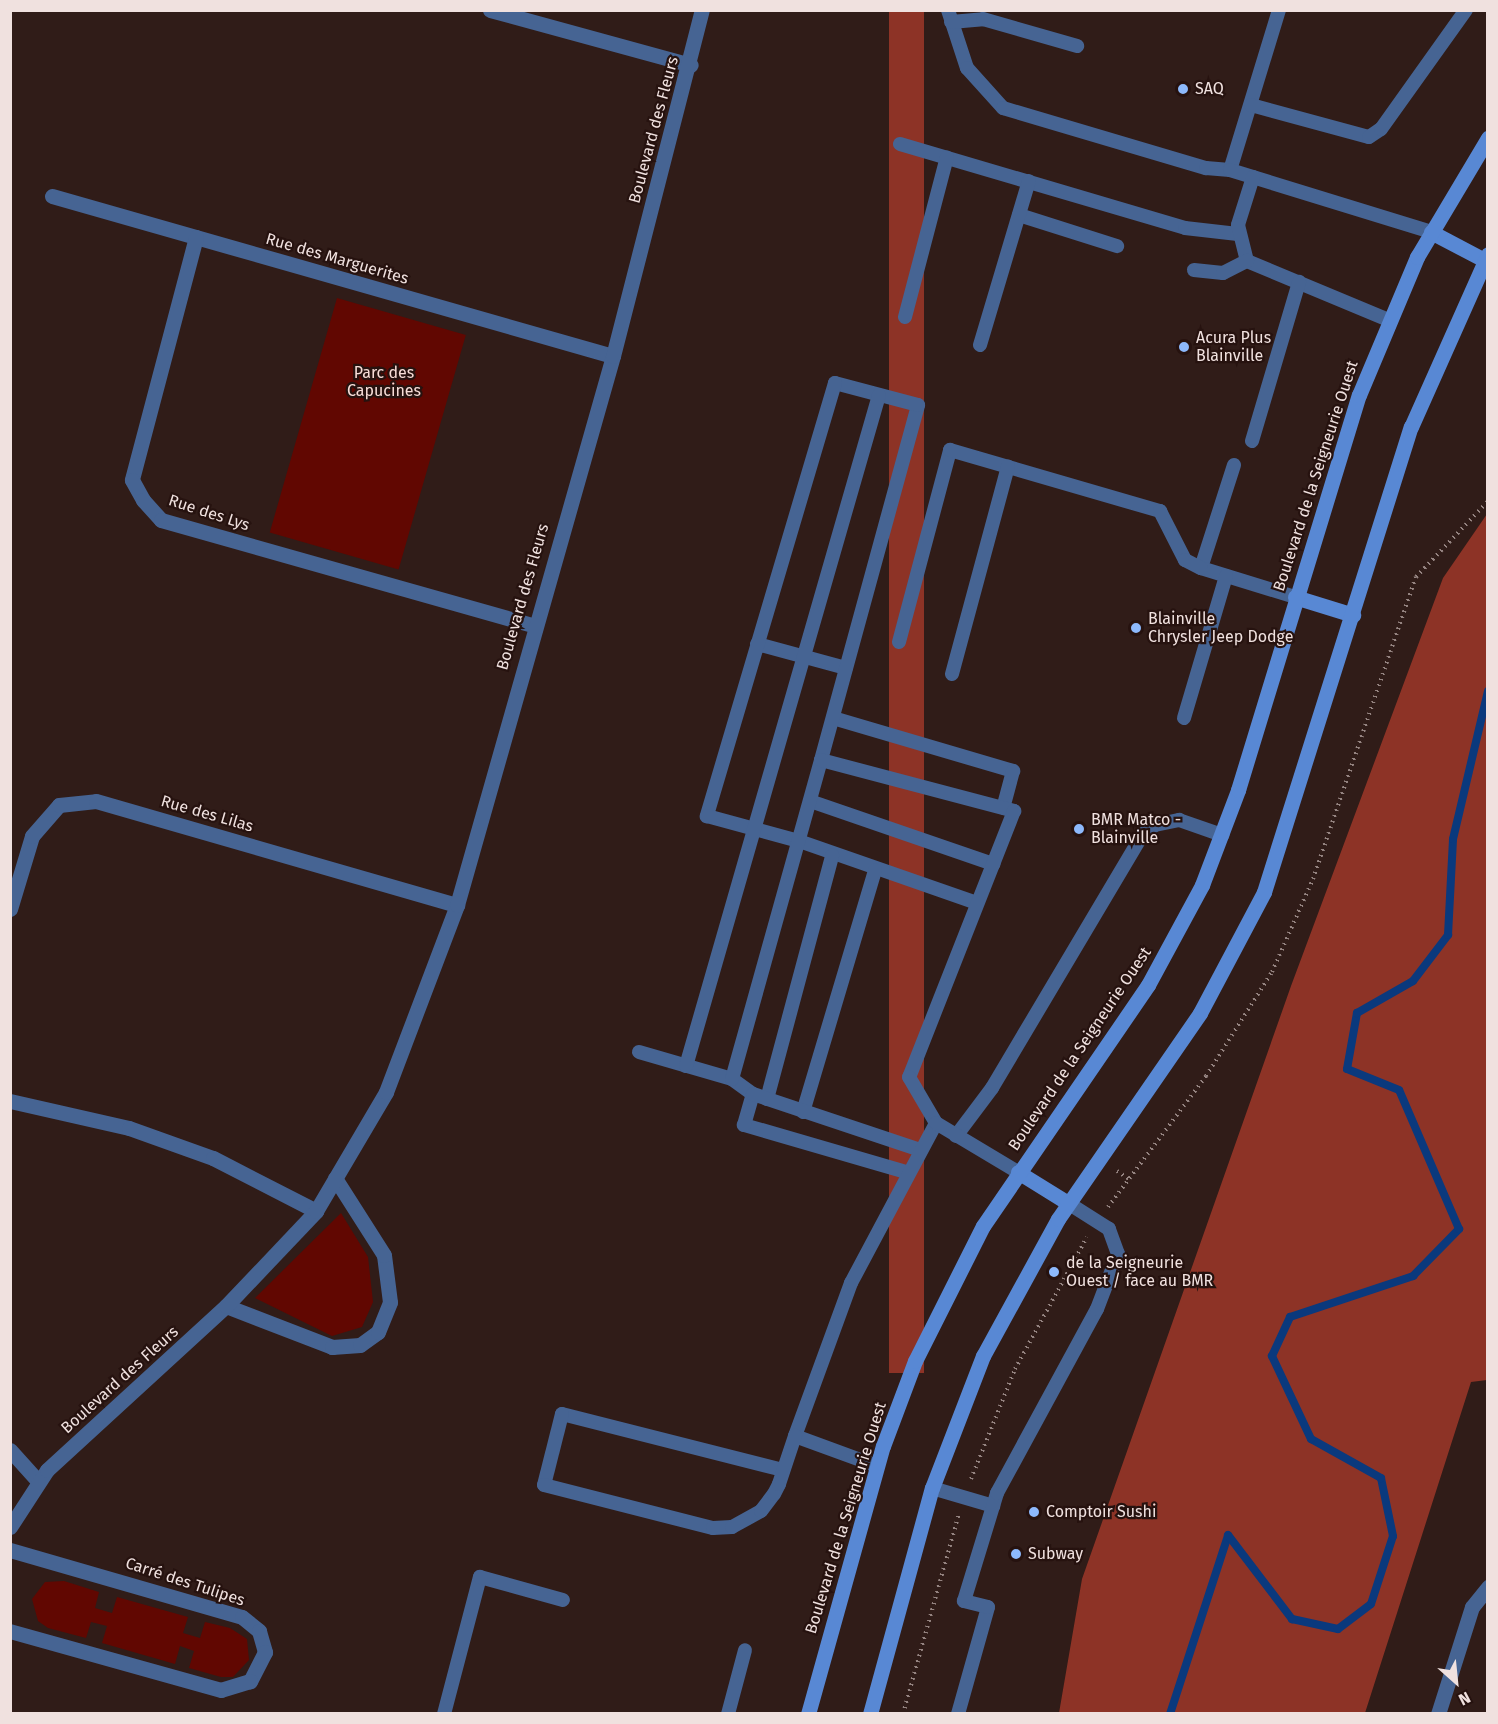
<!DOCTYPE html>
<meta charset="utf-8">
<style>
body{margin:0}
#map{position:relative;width:1498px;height:1724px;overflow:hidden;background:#301c18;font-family:"Fira Sans",sans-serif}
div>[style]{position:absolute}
.green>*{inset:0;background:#610701;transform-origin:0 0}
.forest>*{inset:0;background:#8d3326;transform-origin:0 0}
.stream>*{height:8px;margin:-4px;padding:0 4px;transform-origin:4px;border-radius:4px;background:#0a397d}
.path>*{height:4px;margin-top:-2px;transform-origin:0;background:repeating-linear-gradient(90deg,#958481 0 1.5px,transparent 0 6px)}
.lane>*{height:14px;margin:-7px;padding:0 7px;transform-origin:7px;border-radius:7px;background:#466493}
.street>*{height:15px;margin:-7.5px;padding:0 7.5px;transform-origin:7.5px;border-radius:7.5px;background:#466493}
.secondary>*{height:15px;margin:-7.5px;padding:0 7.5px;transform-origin:7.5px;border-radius:7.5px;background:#5888d4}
.dots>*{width:16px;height:16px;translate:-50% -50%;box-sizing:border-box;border:3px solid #26120f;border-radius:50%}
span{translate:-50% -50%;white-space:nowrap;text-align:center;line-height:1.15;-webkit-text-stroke:4.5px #26120f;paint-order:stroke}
.poi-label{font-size:16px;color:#f0e1df}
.left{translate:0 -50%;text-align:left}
.street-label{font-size:16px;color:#f0e1df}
.park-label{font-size:16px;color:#f8ddd7}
.frame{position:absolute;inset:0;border:12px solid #f0e1df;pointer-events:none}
.north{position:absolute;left:1426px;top:1652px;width:60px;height:60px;-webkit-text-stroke:4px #26120f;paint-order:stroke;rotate:153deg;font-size:16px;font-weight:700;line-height:24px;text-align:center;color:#f0e1df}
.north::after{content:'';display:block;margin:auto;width:21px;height:27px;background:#f0e1df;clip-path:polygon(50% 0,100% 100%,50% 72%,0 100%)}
</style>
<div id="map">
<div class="green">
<div style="left:337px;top:298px;width:134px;height:244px;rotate:16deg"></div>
<div style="clip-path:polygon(341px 1213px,368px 1257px,373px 1302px,362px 1327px,332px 1336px,255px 1298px)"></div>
<div style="clip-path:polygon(64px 1581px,99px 1592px,95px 1608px,112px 1613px,117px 1597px,188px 1617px,183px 1633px,200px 1638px,205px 1622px,230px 1628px,247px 1639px,249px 1660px,233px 1677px,221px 1677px,189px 1668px,194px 1651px,180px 1646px,175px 1664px,102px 1643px,107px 1626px,91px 1622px,86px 1638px,48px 1628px,38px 1621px,32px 1599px,45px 1582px)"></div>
</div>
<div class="forest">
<div style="left:889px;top:11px;width:35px;height:1362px"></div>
<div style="clip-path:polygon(1487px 514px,1487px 1380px,1471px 1382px,1365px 1713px,1059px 1713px,1082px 1579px,1291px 986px,1443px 578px)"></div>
</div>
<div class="stream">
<div style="left:1170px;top:1714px;width:188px;rotate:-72deg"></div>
<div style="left:1228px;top:1535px;width:106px;rotate:52.7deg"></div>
<div style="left:1292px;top:1619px;width:47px;rotate:12.3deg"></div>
<div style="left:1338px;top:1629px;width:41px;rotate:-37.1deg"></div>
<div style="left:1371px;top:1604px;width:71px;rotate:-72.1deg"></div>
<div style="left:1393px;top:1536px;width:59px;rotate:-101.7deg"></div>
<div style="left:1381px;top:1478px;width:80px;rotate:-150.9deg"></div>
<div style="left:1311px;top:1439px;width:92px;rotate:-115.2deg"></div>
<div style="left:1272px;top:1356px;width:43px;rotate:-65.2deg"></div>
<div style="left:1290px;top:1317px;width:130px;rotate:-18.4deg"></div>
<div style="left:1413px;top:1276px;width:66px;rotate:-45.6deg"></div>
<div style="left:1459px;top:1229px;width:151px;rotate:-113.3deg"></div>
<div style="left:1399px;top:1090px;width:56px;rotate:-158deg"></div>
<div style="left:1347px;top:1069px;width:57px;rotate:-79.9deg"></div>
<div style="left:1357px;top:1013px;width:64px;rotate:-29.7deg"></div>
<div style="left:1413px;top:981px;width:58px;rotate:-52.7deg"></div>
<div style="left:1448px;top:935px;width:96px;rotate:-87deg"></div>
<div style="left:1453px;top:839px;width:152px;rotate:-76.7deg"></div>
</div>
<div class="path">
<div style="left:1117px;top:1171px;width:14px;rotate:34deg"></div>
<div style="left:1108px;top:1207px;width:164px;rotate:-53.2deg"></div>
<div style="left:1206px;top:1076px;width:123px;rotate:-57.6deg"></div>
<div style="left:1272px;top:972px;width:102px;rotate:-66.2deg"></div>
<div style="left:1313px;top:879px;width:319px;rotate:-71.2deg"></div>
<div style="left:1416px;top:577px;width:105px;rotate:-46.5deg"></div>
<div style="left:971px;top:1479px;width:118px;rotate:-68.2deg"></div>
<div style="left:1015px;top:1369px;width:150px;rotate:-61.4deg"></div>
<div style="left:903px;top:1714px;width:208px;rotate:-74.4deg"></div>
</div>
<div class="lane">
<div style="left:948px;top:10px;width:61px;rotate:71.9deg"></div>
<div style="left:967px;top:68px;width:54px;rotate:48deg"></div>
<div style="left:1003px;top:108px;width:212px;rotate:16.5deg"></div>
<div style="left:1206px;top:168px;width:24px;rotate:5deg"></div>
<div style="left:1279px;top:10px;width:167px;rotate:107deg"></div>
<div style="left:1230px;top:170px;width:210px;rotate:17.1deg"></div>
<div style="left:951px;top:22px;width:32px;rotate:-5deg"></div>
<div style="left:983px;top:19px;width:98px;rotate:16deg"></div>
<div style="left:1251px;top:105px;width:122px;rotate:15.2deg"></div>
<div style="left:1369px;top:137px;width:14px;rotate:-34deg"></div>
<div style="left:1381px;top:129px;width:146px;rotate:-54.5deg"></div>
<div style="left:900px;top:144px;width:297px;rotate:16.4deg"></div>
<div style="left:1185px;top:228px;width:53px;rotate:6.5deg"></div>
<div style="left:1253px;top:177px;width:50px;rotate:107.4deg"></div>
<div style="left:1238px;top:225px;width:37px;rotate:76deg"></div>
<div style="left:1247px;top:261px;width:154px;rotate:22.6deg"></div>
<div style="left:1019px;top:215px;width:103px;rotate:17.6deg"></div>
<div style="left:1194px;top:270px;width:29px;rotate:6deg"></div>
<div style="left:1223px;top:273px;width:27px;rotate:-27deg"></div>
<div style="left:905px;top:317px;width:165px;rotate:-75.3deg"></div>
<div style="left:980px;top:345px;width:171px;rotate:-73.4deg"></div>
<div style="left:1252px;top:441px;width:166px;rotate:-73.5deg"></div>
<div style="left:1234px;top:465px;width:108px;rotate:107.8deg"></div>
<div style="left:1201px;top:568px;width:98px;rotate:17.1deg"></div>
<div style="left:899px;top:642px;width:199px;rotate:-75.1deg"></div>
<div style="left:950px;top:450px;width:219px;rotate:16.2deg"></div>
<div style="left:1160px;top:511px;width:55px;rotate:63deg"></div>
<div style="left:1185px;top:560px;width:18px;rotate:27deg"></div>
<div style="left:757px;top:644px;width:92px;rotate:15.1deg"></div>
<div style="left:952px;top:674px;width:215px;rotate:-74.9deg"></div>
<div style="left:833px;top:718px;width:188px;rotate:16.4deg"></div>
<div style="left:1013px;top:771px;width:38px;rotate:105deg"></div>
<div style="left:1184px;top:718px;width:148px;rotate:-73.5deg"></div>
<div style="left:821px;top:760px;width:368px;rotate:-74.7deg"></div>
<div style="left:918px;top:405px;width:86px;rotate:-165.2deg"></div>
<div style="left:835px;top:383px;width:452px;rotate:106.5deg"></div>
<div style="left:707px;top:816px;width:95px;rotate:15.2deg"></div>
<div style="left:799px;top:841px;width:188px;rotate:19.2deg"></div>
<div style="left:810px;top:801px;width:194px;rotate:19deg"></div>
<div style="left:639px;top:1052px;width:97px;rotate:16.2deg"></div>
<div style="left:732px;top:1079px;width:26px;rotate:36deg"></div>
<div style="left:686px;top:1066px;width:698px;rotate:-73.95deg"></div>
<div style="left:732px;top:1079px;width:331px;rotate:-74.4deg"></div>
<div style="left:821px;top:760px;width:200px;rotate:14.8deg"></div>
<div style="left:1014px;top:811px;width:286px;rotate:111.5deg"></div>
<div style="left:909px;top:1077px;width:53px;rotate:59.6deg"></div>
<div style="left:767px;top:1099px;width:252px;rotate:-75deg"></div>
<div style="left:803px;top:1112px;width:252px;rotate:-73.4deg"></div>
<div style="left:956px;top:1136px;width:60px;rotate:-53.1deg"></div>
<div style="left:992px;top:1088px;width:295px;rotate:-59.3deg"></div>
<div style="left:1143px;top:834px;width:15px;rotate:-37deg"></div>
<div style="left:1155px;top:825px;width:25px;rotate:-12deg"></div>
<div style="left:1179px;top:820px;width:46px;rotate:19.2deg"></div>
<div style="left:906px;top:1172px;width:169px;rotate:-163.8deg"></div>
<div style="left:744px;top:1125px;width:32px;rotate:-74deg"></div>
<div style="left:753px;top:1094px;width:176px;rotate:18.5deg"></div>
<div style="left:877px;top:1466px;width:87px;rotate:-159.9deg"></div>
<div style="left:795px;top:1436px;width:163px;rotate:-69.9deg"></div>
<div style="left:851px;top:1283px;width:181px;rotate:-62deg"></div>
<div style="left:936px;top:1123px;width:96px;rotate:30.9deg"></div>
<div style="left:783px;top:1470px;width:228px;rotate:-165.8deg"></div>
<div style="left:562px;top:1414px;width:73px;rotate:104.2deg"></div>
<div style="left:544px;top:1485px;width:174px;rotate:14.3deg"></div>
<div style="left:713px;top:1528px;width:19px;rotate:-3deg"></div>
<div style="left:732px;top:1527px;width:33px;rotate:-29deg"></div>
<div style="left:761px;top:1511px;width:21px;rotate:-53deg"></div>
<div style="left:774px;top:1494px;width:11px;rotate:-63deg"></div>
<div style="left:779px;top:1484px;width:51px;rotate:-71.6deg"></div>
<div style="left:932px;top:1488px;width:64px;rotate:16.4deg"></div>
<div style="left:444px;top:1714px;width:142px;rotate:-75.3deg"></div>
<div style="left:480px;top:1577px;width:86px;rotate:15.5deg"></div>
<div style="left:728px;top:1714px;width:66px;rotate:-75.1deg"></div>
<div style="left:958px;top:1714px;width:111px;rotate:-74.3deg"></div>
<div style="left:988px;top:1607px;width:25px;rotate:-166deg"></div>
<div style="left:964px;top:1601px;width:113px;rotate:-73deg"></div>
<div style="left:997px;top:1493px;width:209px;rotate:-61.5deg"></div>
<div style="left:1097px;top:1309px;width:59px;rotate:-69.1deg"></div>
<div style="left:1118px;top:1254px;width:27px;rotate:-110deg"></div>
<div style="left:1109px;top:1229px;width:49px;rotate:-147.6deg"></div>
</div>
<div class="street">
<div style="left:490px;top:10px;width:208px;rotate:15.3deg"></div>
<div style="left:52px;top:196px;width:583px;rotate:15.92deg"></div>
<div style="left:196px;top:237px;width:251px;rotate:104.8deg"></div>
<div style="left:132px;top:480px;width:23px;rotate:61deg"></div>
<div style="left:143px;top:500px;width:27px;rotate:48deg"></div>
<div style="left:161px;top:520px;width:387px;rotate:15.8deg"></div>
<div style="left:10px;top:909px;width:76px;rotate:-73.2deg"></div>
<div style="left:32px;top:836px;width:41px;rotate:-48.9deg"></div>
<div style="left:59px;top:805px;width:37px;rotate:-6deg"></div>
<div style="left:96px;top:801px;width:376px;rotate:16.1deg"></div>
<div style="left:10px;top:1101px;width:122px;rotate:12.8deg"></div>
<div style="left:129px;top:1128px;width:89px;rotate:19.7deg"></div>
<div style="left:213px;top:1158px;width:116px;rotate:27.2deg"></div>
<div style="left:226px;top:1306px;width:114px;rotate:21.1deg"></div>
<div style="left:332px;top:1347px;width:28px;rotate:-4deg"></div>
<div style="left:360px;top:1345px;width:22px;rotate:-36deg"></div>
<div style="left:378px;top:1332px;width:32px;rotate:-68deg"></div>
<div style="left:390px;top:1302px;width:47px;rotate:-97.3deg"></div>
<div style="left:384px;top:1255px;width:91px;rotate:-122.5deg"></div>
<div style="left:10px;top:1450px;width:42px;rotate:47.9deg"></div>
<div style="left:10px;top:1527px;width:68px;rotate:-57deg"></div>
<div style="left:47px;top:1470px;width:243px;rotate:-42.5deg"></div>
<div style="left:226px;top:1306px;width:131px;rotate:-46.5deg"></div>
<div style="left:316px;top:1211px;width:138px;rotate:-59.5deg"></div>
<div style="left:386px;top:1092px;width:200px;rotate:-69.2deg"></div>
<div style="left:457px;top:905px;width:571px;rotate:-74.14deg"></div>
<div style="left:613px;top:356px;width:357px;rotate:-75.6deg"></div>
<div style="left:10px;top:1550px;width:241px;rotate:16.1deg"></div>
<div style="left:242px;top:1617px;width:22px;rotate:39deg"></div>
<div style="left:259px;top:1631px;width:22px;rotate:74deg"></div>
<div style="left:265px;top:1652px;width:33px;rotate:117deg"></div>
<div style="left:250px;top:1681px;width:30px;rotate:163deg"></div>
<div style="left:221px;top:1690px;width:219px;rotate:-164.4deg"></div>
<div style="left:1438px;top:1714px;width:112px;rotate:-72.4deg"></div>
<div style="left:1472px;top:1607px;width:26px;rotate:-51deg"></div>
</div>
<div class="secondary">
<div style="left:1431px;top:232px;width:60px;rotate:27.8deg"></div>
<div style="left:1295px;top:597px;width:61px;rotate:17.2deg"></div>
<div style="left:1018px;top:1172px;width:59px;rotate:31.8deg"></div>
<div style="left:808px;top:1714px;width:278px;rotate:-74.4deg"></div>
<div style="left:883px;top:1446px;width:91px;rotate:-69.4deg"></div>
<div style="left:915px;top:1361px;width:151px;rotate:-63.3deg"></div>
<div style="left:983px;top:1226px;width:292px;rotate:-55.6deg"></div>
<div style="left:1148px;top:985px;width:114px;rotate:-61.6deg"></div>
<div style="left:1202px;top:885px;width:102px;rotate:-69.2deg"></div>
<div style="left:1238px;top:790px;width:413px;rotate:-73deg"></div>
<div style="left:1359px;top:395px;width:150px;rotate:-67.2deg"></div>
<div style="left:1417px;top:257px;width:139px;rotate:-59.2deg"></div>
<div style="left:870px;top:1714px;width:234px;rotate:-74.7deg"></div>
<div style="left:932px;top:1488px;width:142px;rotate:-68.9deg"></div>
<div style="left:983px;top:1356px;width:156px;rotate:-61.3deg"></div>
<div style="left:1058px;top:1219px;width:250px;rotate:-55.4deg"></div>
<div style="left:1200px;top:1013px;width:137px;rotate:-62.1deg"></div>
<div style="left:1264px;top:892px;width:488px;rotate:-72.5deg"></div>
<div style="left:1411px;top:427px;width:189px;rotate:-66deg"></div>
</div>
<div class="dots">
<div style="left:1183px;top:89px;background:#8db9fc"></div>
<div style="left:1184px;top:347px;background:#8db9fc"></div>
<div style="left:1136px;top:628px;background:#8db9fc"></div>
<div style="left:1079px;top:829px;background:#8db9fc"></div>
<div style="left:1054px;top:1272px;background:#8db9fc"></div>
<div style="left:1034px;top:1512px;background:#8db9fc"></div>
<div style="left:1016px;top:1554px;background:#8db9fc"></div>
</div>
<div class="poi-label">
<span class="left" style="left:1195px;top:89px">SAQ</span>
<span class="left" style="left:1196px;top:347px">Acura Plus<br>Blainville</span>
<span class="left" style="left:1148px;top:628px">Blainville<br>Chrysler Jeep Dodge</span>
<span class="left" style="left:1091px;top:829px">BMR Matco -<br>Blainville</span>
<span class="left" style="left:1066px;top:1272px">de la Seigneurie<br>Ouest / face au BMR</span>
<span class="left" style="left:1046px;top:1512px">Comptoir Sushi</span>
<span class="left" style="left:1028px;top:1554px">Subway</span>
</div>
<div class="street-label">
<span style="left:654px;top:130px;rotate:-75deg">Boulevard des Fleurs</span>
<span style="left:337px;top:259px;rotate:16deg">Rue des Marguerites</span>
<span style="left:1316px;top:476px;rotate:-72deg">Boulevard de la Seigneurie Ouest</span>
<span style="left:209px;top:513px;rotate:18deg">Rue des Lys</span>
<span style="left:523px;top:597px;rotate:-74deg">Boulevard des Fleurs</span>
<span style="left:207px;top:814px;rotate:16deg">Rue des Lilas</span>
<span style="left:1080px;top:1049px;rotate:-56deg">Boulevard de la Seigneurie Ouest</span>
<span style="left:120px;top:1380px;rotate:-42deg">Boulevard des Fleurs</span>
<span style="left:846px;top:1518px;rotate:-73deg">Boulevard de la Seigneurie Ouest</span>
<span style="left:185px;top:1582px;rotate:18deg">Carré des Tulipes</span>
</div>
<div class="park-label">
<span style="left:384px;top:382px">Parc des<br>Capucines</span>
</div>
<div class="frame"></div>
<div class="north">N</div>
</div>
